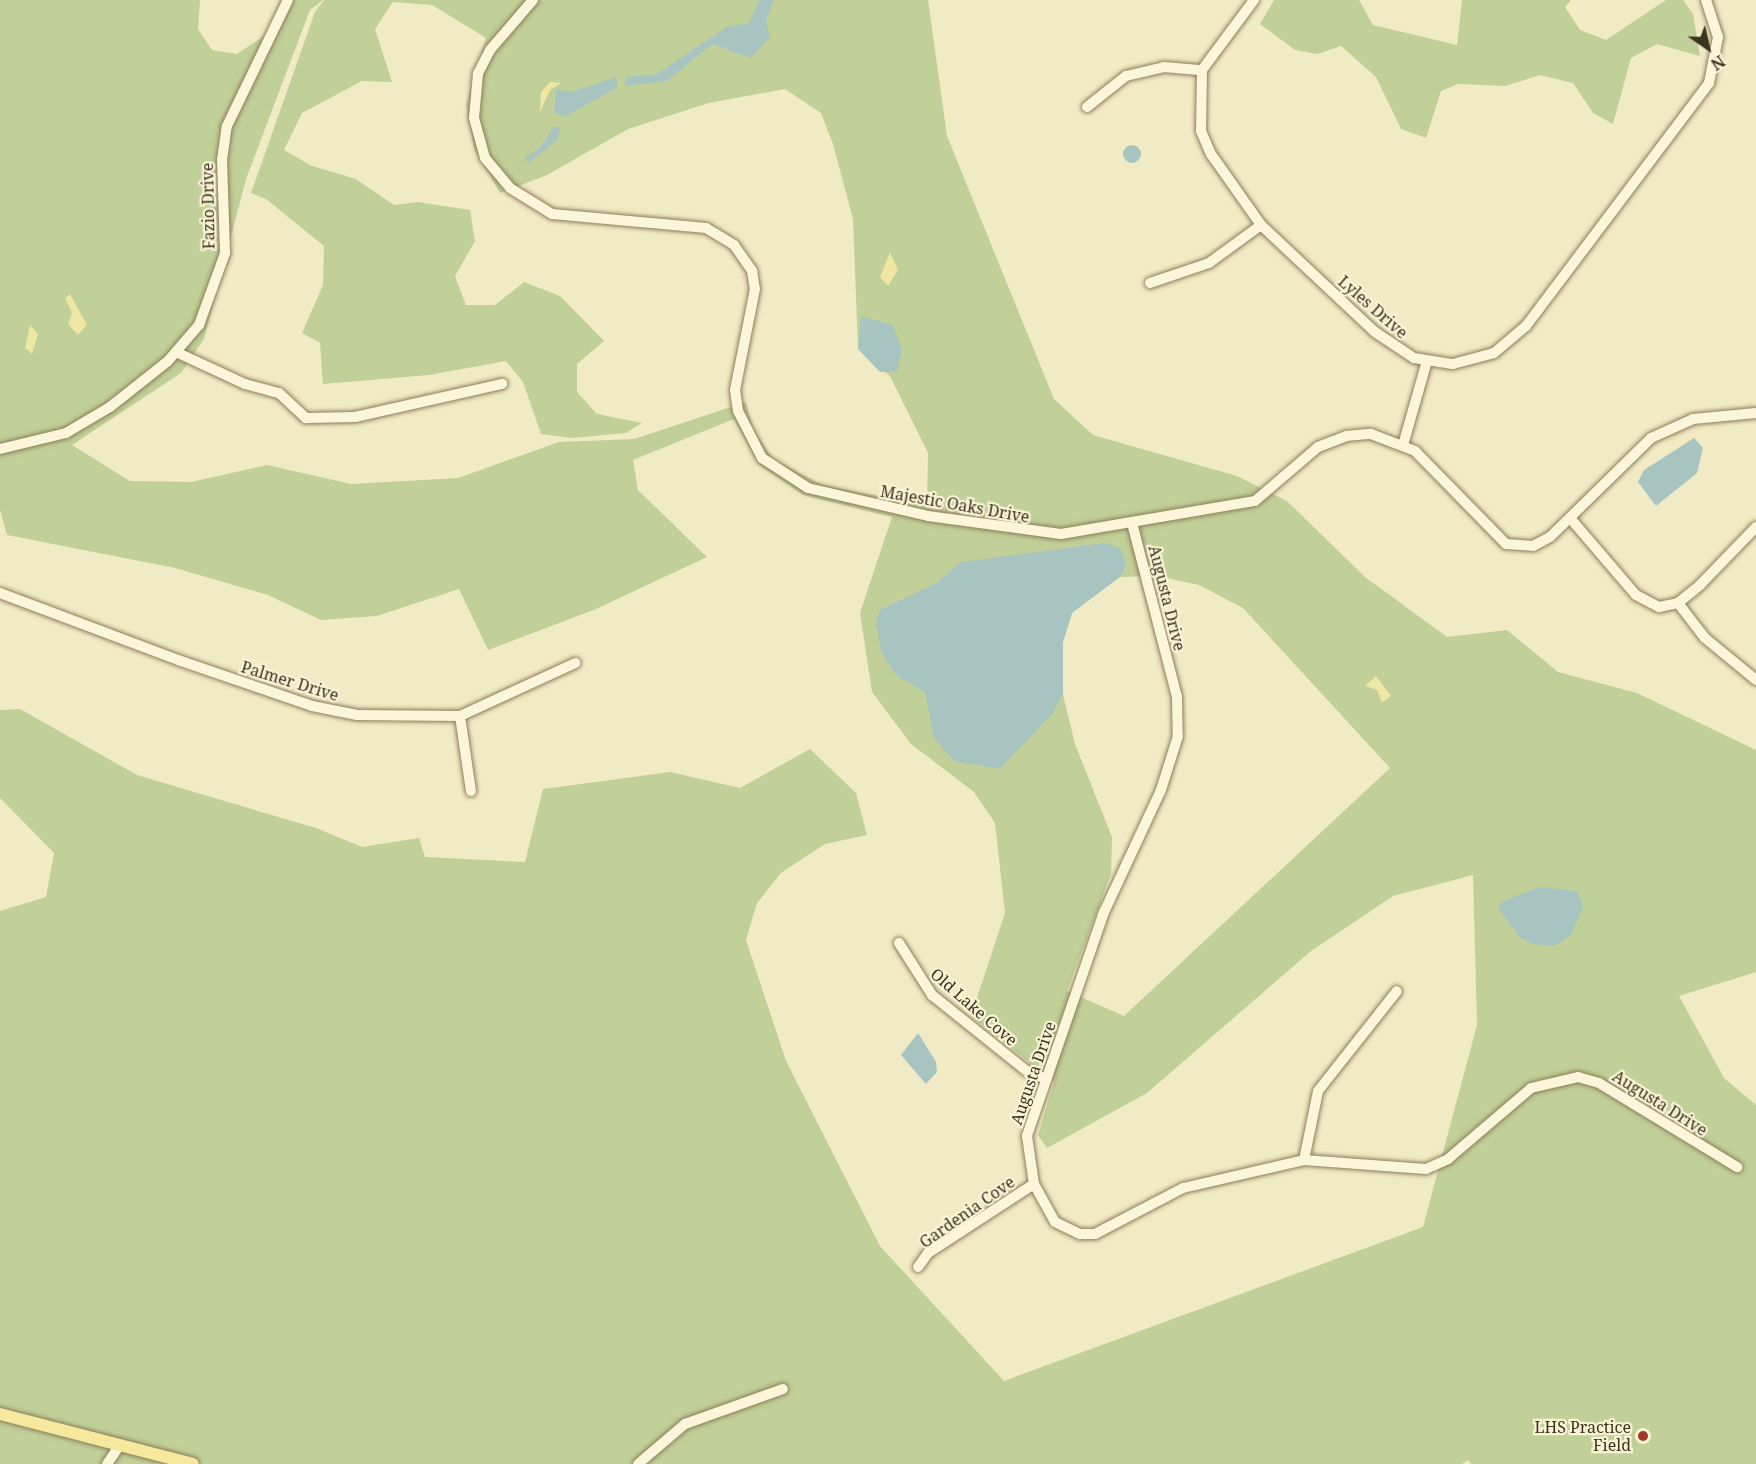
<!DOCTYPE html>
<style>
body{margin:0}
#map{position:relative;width:1756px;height:1464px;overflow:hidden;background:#f1ebc5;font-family:"Noto Serif",serif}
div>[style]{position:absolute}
.green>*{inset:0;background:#c1d098}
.sand>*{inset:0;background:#eee6a1}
.water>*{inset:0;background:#a7c4c0}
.round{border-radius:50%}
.roads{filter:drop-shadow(0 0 2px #8d7e5a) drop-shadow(0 0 2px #8d7e5a)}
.minor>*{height:10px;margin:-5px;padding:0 5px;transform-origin:5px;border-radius:5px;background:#fbf6d9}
.major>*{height:12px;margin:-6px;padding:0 6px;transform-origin:6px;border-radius:6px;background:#f6e89c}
.dots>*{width:16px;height:16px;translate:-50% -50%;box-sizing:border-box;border:3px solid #f8f3d5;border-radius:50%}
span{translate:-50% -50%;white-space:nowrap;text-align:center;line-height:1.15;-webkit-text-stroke:4.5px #f8f3d5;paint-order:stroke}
.street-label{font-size:16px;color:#3d321e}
.poi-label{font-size:16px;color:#3d321e}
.right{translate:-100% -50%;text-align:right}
.north{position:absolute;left:1678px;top:18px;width:60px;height:60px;-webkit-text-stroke:4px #f8f3d5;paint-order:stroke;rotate:146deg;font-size:16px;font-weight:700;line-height:24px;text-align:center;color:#3d321e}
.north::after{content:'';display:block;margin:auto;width:21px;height:27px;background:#3d321e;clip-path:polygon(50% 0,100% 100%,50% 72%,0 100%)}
</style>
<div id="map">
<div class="green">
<div style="clip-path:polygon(evenodd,0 0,200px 0,198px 29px,212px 50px,237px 54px,267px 34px,289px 0,323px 0,310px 10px,246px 179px,204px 339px,181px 373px,72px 445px,130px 481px,191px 482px,267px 465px,351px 484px,458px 478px,559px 442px,634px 439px,746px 402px,753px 428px,773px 459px,823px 485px,927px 506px,928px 453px,890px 376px,858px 349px,853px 219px,833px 144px,821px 113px,785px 89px,709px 103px,628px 129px,547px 175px,500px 193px,474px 149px,466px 105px,486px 38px,432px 5px,393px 2px,375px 29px,392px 82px,362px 81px,302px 113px,284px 150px,312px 166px,356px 179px,394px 205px,418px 202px,470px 210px,475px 241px,455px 276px,466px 305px,495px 305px,524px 282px,560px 296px,604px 341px,577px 364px,577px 392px,597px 414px,642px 423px,626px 433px,572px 438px,541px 434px,523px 382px,506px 361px,429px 375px,323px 384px,320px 343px,302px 333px,323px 285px,324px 246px,266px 199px,251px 193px,315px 12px,324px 0,928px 0,947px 136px,1054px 399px,1093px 435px,1237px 476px,1287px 501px,1365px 577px,1447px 637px,1507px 630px,1558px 672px,1637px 693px,1756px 750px,1756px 972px,1679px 996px,1724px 1078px,1756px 1105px,1756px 1464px,1471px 1464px,1468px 1460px,1462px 1464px,0 1464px,0 911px,46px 897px,54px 853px,0 798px,0 710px,20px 709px,137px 775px,316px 828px,362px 847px,419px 838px,425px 857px,525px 862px,543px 789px,670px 772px,740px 788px,810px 749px,856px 793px,867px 835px,825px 844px,781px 873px,757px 903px,746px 940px,786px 1061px,880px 1246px,1004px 1381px,1423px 1227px,1477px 1025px,1473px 875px,1393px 896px,1311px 951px,1147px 1093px,1047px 1148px,1038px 1135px,1054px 1082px,971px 1016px,1005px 913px,995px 823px,974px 792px,911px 744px,872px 692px,860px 613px,892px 517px,803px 495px,759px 465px,734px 419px,633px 460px,638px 490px,707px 557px,596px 609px,488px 650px,459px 589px,377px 616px,321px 620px,268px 595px,175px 568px,7px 535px,0 510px,0 0,1157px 576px,1199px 585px,1243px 608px,1390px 768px,1124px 1016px,1067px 991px,1111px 874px,1112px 837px,1075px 744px,1063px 694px,1063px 642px,1072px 613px,1087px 599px,1120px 577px,1157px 576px)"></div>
<div style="clip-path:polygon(1274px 0,1359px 0,1373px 25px,1457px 45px,1462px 0,1571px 0,1565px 7px,1580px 30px,1606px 40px,1666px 0,1683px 0,1693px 14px,1700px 56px,1657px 44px,1631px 58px,1613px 124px,1593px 113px,1573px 83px,1540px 75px,1505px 86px,1458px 84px,1441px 91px,1426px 138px,1401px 129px,1376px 77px,1341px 46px,1317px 54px,1295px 50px,1260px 24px)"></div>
</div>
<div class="sand">
<div style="clip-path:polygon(550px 82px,561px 83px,550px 90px,540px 112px,541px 92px)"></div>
<div style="clip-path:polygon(890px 252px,898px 270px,888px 286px,880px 277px)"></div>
<div style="clip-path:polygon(70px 294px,87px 325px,78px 335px,68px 324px,72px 313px,65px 298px)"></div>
<div style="clip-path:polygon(30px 325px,38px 334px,32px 354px,25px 348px)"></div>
<div style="clip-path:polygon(1376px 676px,1391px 696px,1382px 703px,1377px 690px,1365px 686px)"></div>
</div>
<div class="water">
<div style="clip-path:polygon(760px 0,774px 0,766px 21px,770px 37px,751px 58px,712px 44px,667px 81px,625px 86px,626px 77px,657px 74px,727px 27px,749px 23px)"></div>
<div style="clip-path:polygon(616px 77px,618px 87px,566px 116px,554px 113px,556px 90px,575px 91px)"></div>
<div style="clip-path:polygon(553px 127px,560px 127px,558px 139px,529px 163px,524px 158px,540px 148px)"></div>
<div class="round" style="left:1123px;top:145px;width:18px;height:18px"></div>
<div style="clip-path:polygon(861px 316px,893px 325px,902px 349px,897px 372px,880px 372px,858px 349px)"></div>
<div style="clip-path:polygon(1694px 438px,1703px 448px,1697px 473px,1656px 506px,1638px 482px,1644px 470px)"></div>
<div style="clip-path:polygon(1105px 543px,1120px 548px,1126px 565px,1120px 577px,1072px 613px,1063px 642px,1063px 694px,1053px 713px,1000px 769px,954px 761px,934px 738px,925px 692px,897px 676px,881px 652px,876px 622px,880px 610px,937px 583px,961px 562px)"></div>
<div style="clip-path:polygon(1540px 887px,1577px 891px,1583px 906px,1571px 935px,1554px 946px,1532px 944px,1519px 936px,1498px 908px,1501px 902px)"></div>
<div style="clip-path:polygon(918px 1033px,936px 1062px,937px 1072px,926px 1084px,901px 1055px)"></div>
</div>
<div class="roads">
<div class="minor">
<div style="left:533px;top:0;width:66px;rotate:130.7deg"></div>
<div style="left:490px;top:50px;width:27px;rotate:117deg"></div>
<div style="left:478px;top:74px;width:44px;rotate:95.2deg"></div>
<div style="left:474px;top:118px;width:41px;rotate:74.6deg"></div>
<div style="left:485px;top:158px;width:39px;rotate:50deg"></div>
<div style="left:510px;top:188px;width:49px;rotate:31.8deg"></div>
<div style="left:552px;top:214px;width:155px;rotate:5.2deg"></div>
<div style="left:706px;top:228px;width:33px;rotate:31deg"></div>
<div style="left:734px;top:245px;width:32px;rotate:55deg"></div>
<div style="left:752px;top:271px;width:18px;rotate:81deg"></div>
<div style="left:755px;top:289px;width:103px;rotate:101.2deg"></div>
<div style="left:735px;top:390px;width:21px;rotate:82deg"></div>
<div style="left:738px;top:411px;width:53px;rotate:62.9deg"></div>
<div style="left:762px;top:458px;width:55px;rotate:33.1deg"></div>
<div style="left:808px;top:488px;width:123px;rotate:13.1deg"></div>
<div style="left:928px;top:516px;width:134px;rotate:7.7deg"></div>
<div style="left:1061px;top:534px;width:197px;rotate:-9.7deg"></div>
<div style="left:1255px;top:501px;width:83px;rotate:-40.6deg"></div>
<div style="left:1318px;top:447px;width:30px;rotate:-21deg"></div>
<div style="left:1346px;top:436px;width:25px;rotate:-5deg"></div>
<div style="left:1371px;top:434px;width:47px;rotate:21.1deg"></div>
<div style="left:1415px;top:451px;width:130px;rotate:45.6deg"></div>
<div style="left:1506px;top:544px;width:27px;rotate:4deg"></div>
<div style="left:1533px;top:546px;width:19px;rotate:-28deg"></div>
<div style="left:1550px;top:537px;width:141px;rotate:-44.4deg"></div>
<div style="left:1651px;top:438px;width:46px;rotate:-24.3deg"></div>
<div style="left:1693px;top:419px;width:63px;rotate:-5.4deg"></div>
<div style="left:1254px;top:0;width:87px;rotate:126.6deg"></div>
<div style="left:1202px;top:70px;width:61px;rotate:90.9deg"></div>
<div style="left:1201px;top:131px;width:25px;rotate:67deg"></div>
<div style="left:1211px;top:154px;width:87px;rotate:54.8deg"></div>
<div style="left:1261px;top:225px;width:156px;rotate:43.2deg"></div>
<div style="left:1375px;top:332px;width:47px;rotate:33.7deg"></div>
<div style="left:1414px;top:358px;width:39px;rotate:9deg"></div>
<div style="left:1453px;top:364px;width:42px;rotate:-15deg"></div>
<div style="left:1494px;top:353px;width:42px;rotate:-40.2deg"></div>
<div style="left:1526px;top:326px;width:304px;rotate:-53deg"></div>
<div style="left:1709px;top:83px;width:47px;rotate:-78.9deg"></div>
<div style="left:1718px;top:37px;width:39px;rotate:-108deg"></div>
<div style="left:1087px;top:107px;width:50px;rotate:-38.5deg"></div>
<div style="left:1126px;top:76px;width:39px;rotate:-13deg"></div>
<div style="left:1164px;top:67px;width:38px;rotate:5deg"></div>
<div style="left:1150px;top:283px;width:62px;rotate:-18.7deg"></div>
<div style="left:1209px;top:263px;width:64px;rotate:-36.2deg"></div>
<div style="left:176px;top:352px;width:76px;rotate:24.9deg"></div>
<div style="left:245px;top:384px;width:35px;rotate:15deg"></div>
<div style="left:279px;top:393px;width:37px;rotate:43deg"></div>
<div style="left:306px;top:418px;width:49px;rotate:-1.2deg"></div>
<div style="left:355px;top:417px;width:151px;rotate:-12.7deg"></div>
<div style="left:1403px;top:445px;width:87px;rotate:-74.1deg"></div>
<div style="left:0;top:449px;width:68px;rotate:-13.6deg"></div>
<div style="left:66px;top:433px;width:51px;rotate:-30.6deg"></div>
<div style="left:110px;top:407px;width:74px;rotate:-38.4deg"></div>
<div style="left:168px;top:361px;width:48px;rotate:-49.3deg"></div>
<div style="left:199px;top:325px;width:77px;rotate:-70.1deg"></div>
<div style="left:225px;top:253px;width:93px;rotate:-91.8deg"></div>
<div style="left:222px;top:160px;width:34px;rotate:-82deg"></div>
<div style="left:227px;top:126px;width:140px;rotate:-64.2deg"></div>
<div style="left:1570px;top:518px;width:101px;rotate:49.4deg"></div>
<div style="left:1636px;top:595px;width:26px;rotate:28deg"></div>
<div style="left:1659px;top:607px;width:19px;rotate:-12deg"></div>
<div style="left:1678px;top:603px;width:28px;rotate:-39deg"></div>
<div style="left:1700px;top:585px;width:81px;rotate:-46deg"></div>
<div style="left:1132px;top:523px;width:180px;rotate:75.5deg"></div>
<div style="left:1177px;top:697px;width:39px;rotate:89deg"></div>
<div style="left:1178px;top:736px;width:57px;rotate:107.5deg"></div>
<div style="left:1161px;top:790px;width:135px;rotate:115deg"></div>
<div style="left:1104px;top:912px;width:237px;rotate:109deg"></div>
<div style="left:1027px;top:1136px;width:49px;rotate:81.7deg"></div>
<div style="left:1034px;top:1184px;width:43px;rotate:61.1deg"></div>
<div style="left:1055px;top:1222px;width:28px;rotate:26deg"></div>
<div style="left:1080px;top:1234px;width:15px"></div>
<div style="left:1095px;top:1234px;width:99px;rotate:-27.6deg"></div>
<div style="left:1183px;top:1188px;width:124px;rotate:-13deg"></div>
<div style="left:1304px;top:1160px;width:122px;rotate:4.2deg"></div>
<div style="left:1426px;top:1169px;width:24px;rotate:-24deg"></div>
<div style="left:1448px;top:1159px;width:109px;rotate:-40.5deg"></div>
<div style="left:1531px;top:1088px;width:48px;rotate:-13.2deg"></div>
<div style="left:1578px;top:1077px;width:22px;rotate:16deg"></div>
<div style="left:1599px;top:1083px;width:162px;rotate:31.3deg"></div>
<div style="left:0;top:593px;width:190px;rotate:20.6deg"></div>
<div style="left:178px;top:660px;width:142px;rotate:18.9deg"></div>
<div style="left:312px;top:706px;width:46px;rotate:11.3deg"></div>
<div style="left:357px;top:715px;width:103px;rotate:0.6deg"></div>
<div style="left:460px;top:716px;width:127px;rotate:-24.7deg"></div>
<div style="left:1678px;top:603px;width:44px;rotate:52.4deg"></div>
<div style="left:1705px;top:638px;width:66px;rotate:39.5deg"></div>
<div style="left:460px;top:716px;width:76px;rotate:81.7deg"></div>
<div style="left:899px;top:943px;width:62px;rotate:57.6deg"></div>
<div style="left:932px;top:995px;width:122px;rotate:38.7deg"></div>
<div style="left:1027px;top:1071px;width:21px;rotate:23deg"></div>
<div style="left:1304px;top:1160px;width:70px;rotate:-78.5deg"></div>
<div style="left:1318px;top:1091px;width:127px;rotate:-51.7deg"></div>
<div style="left:918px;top:1267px;width:17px;rotate:-54deg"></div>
<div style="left:928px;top:1253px;width:126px;rotate:-33.1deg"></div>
<div style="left:107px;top:1464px;width:23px;rotate:-56deg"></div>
<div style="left:638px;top:1464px;width:62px;rotate:-40.4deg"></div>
<div style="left:685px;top:1424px;width:104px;rotate:-19.7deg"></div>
</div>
<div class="major">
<div style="left:0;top:1414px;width:199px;rotate:14.5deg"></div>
</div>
</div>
<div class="dots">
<div style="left:1643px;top:1436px;background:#a03926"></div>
</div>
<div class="street-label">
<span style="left:208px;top:206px;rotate:-91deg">Fazio Drive</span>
<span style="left:1373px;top:307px;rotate:41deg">Lyles Drive</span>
<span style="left:955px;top:504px;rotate:10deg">Majestic Oaks Drive</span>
<span style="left:1167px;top:598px;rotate:76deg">Augusta Drive</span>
<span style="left:290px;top:681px;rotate:17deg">Palmer Drive</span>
<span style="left:974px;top:1007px;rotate:41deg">Old Lake Cove</span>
<span style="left:1033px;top:1073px;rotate:-71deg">Augusta Drive</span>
<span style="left:1660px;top:1103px;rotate:32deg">Augusta Drive</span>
<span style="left:967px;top:1212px;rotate:-35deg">Gardenia Cove</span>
</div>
<div class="poi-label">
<span class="right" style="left:1631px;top:1436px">LHS Practice<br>Field</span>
</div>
<div class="north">N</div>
</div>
